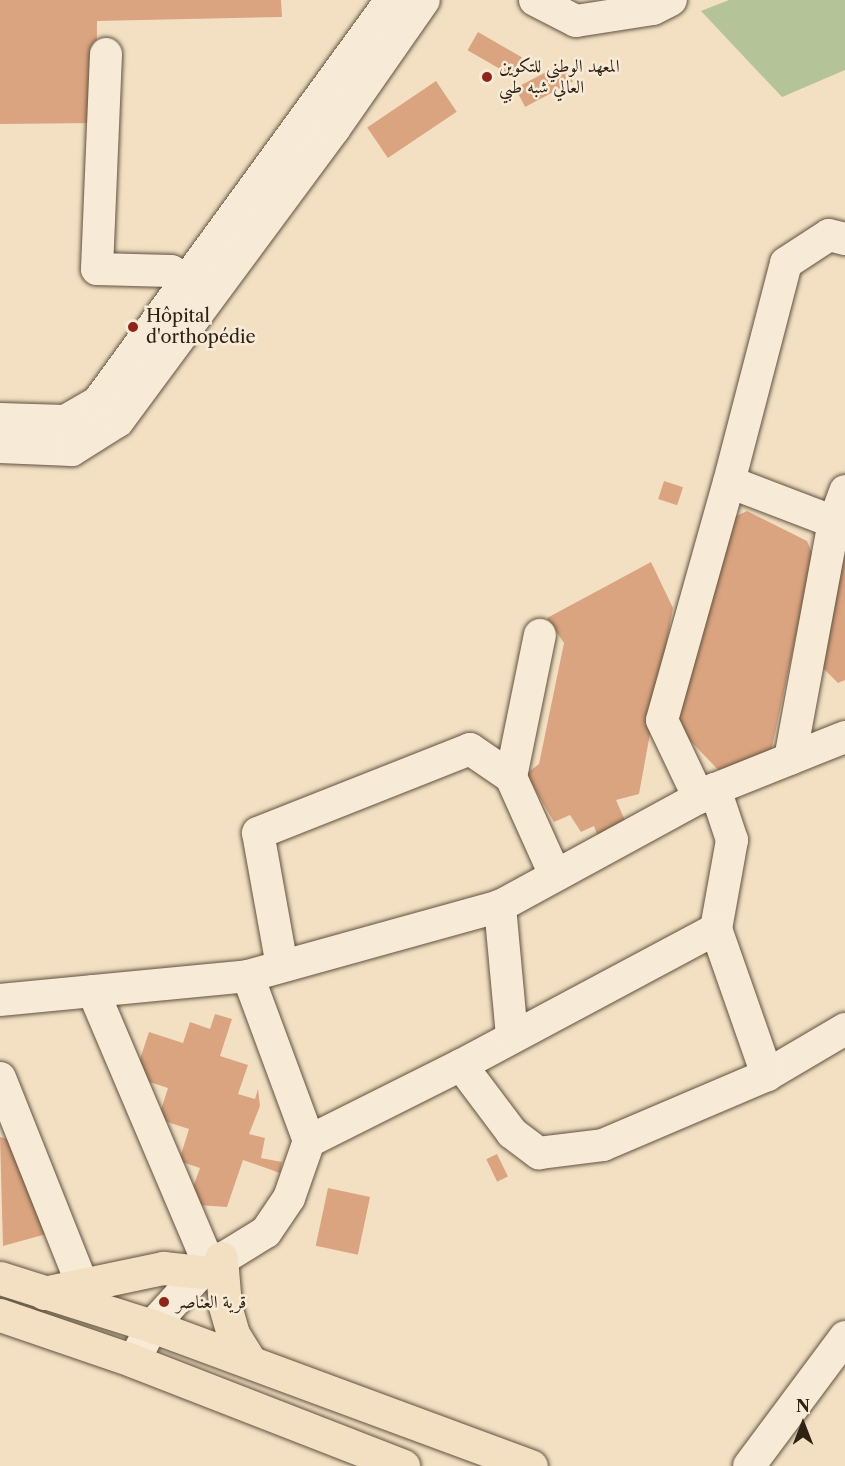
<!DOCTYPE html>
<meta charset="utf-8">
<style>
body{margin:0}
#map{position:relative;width:845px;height:1466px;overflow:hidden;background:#f3e0c3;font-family:"Libre Caslon Text",Amiri,serif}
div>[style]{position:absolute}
.green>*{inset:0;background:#b5c399}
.building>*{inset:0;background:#dba480;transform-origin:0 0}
.roads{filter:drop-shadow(0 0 2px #60523f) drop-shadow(0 0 2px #60523f)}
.minor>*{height:32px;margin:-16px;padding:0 16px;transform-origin:16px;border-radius:16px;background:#f7ebd8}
.major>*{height:33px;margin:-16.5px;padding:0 16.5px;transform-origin:16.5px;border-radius:16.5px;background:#f3e0c3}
.dots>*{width:16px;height:16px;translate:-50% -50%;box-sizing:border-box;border:3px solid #f7ebd8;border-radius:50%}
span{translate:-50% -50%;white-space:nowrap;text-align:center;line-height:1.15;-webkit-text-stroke:5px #f7ebd8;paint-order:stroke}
.poi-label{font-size:18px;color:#2f2213}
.left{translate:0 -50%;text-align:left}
.north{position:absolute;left:773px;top:1394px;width:60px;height:60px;-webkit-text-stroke:4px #f7ebd8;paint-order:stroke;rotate:0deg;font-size:16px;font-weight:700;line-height:24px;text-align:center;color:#2f2213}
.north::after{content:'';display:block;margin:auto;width:21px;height:27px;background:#2f2213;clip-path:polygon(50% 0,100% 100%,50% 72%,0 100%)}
</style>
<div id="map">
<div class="green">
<div style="clip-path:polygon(729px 0,845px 0,845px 70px,782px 97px,701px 11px)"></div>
</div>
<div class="building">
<div style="clip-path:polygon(0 0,281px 0,282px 17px,97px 21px,96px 123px,0 124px)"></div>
<div style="left:478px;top:32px;width:51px;height:21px;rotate:30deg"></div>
<div style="left:563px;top:63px;width:21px;height:54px;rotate:62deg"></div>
<div style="left:436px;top:81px;width:37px;height:83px;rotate:56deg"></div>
<div style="left:664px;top:481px;width:20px;height:19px;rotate:18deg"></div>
<div style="clip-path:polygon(747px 511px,807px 541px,813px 556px,771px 752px,726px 778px,677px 727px,732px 518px)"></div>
<div style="clip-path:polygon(845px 554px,845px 680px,838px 683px,817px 662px)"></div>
<div style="clip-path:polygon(651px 562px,673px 608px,639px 794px,616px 800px,627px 825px,598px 837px,594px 826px,581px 832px,570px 815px,554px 822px,526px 774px,539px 764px,564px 643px,547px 618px)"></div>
<div style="clip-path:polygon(215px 1014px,232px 1019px,220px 1056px,248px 1065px,238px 1094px,255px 1099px,258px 1089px,260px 1106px,249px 1134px,265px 1138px,261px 1158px,282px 1162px,280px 1173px,243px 1160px,227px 1207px,198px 1205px,191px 1193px,200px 1168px,179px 1161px,189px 1129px,158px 1119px,168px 1088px,134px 1077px,149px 1032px,183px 1043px,190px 1022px,210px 1029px)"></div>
<div style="clip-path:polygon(0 1137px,14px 1141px,50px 1233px,3px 1246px)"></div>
<div style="left:497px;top:1154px;width:25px;height:12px;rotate:64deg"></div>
<div style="left:328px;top:1188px;width:43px;height:59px;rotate:12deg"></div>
</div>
<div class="roads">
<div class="minor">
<div style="left:535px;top:0;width:46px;rotate:27.1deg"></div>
<div style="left:576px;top:21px;width:78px;rotate:-8.9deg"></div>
<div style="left:653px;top:9px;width:20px;rotate:-27deg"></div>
<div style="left:106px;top:54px;width:215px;rotate:92.4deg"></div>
<div style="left:97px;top:269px;width:74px;rotate:1.5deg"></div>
<div style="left:171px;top:271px;width:40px;rotate:26.6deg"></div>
<div style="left:0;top:419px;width:65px;rotate:1.8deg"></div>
<div style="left:65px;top:421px;width:38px;rotate:-30deg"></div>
<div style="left:98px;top:402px;width:497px;rotate:-53.9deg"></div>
<div style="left:0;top:447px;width:72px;rotate:2.4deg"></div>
<div style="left:72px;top:450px;width:54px;rotate:-32.2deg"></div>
<div style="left:118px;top:421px;width:363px;rotate:-53.5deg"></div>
<div style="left:334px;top:129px;width:157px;rotate:-55.1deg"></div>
<div style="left:834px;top:522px;width:33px;rotate:-70deg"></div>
<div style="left:790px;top:759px;width:241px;rotate:-79.5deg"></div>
<div style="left:834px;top:522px;width:112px;rotate:-159.1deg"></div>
<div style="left:729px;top:482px;width:226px;rotate:-75.4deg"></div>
<div style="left:786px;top:263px;width:51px;rotate:-33.1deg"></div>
<div style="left:829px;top:235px;width:16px;rotate:14deg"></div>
<div style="left:511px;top:777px;width:145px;rotate:-78.5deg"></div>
<div style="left:715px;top:789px;width:140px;rotate:-21.8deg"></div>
<div style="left:699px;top:798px;width:86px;rotate:-115.4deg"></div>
<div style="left:662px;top:720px;width:247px;rotate:-74.3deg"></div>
<div style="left:716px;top:929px;width:289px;rotate:151.9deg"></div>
<div style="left:461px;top:1065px;width:85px;rotate:53.1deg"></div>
<div style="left:512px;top:1133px;width:34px;rotate:37deg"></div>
<div style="left:539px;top:1153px;width:64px;rotate:-7.1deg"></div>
<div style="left:603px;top:1145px;width:178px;rotate:-23.1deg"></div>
<div style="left:767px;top:1075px;width:91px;rotate:-30.5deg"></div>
<div style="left:282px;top:966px;width:135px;rotate:-100.2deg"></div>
<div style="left:258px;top:833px;width:228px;rotate:-21.6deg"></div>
<div style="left:470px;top:749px;width:50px;rotate:34.3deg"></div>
<div style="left:511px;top:777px;width:107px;rotate:65.8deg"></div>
<div style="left:93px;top:991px;width:299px;rotate:67deg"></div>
<div style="left:0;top:1000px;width:249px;rotate:-5.5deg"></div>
<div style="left:512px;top:1036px;width:131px;rotate:-95.3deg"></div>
<div style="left:500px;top:906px;width:245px;rotate:-28.6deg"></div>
<div style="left:715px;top:789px;width:54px;rotate:71.6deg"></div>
<div style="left:732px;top:840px;width:90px;rotate:100.2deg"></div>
<div style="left:716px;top:929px;width:155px;rotate:70.7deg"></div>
<div style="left:461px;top:1065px;width:170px;rotate:153.4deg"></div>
<div style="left:309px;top:1141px;width:176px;rotate:-110.3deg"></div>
<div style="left:248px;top:976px;width:262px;rotate:-15.5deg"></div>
<div style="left:0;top:1078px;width:222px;rotate:68.3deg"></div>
<div style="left:134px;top:1361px;width:39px;rotate:-63deg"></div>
<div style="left:152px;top:1326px;width:73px;rotate:-47.8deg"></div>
<div style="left:201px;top:1272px;width:76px;rotate:-31.6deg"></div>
<div style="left:266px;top:1232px;width:41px;rotate:-55.9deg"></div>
<div style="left:289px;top:1198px;width:60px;rotate:-70.7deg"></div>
<div style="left:749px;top:1466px;width:161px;rotate:-53.3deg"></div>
</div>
<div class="major">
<div style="left:221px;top:1258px;width:48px;rotate:85.2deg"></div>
<div style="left:225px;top:1306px;width:29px;rotate:74deg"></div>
<div style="left:233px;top:1334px;width:32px;rotate:58deg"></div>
<div style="left:0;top:1278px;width:159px;rotate:17.5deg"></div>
<div style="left:152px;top:1326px;width:404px;rotate:20.3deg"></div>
<div style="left:44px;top:1293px;width:122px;rotate:-11.9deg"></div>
<div style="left:163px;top:1268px;width:38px;rotate:6deg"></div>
<div style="left:0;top:1315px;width:142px;rotate:18.9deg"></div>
<div style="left:134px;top:1361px;width:289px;rotate:21.3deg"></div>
</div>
</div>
<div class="dots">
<div style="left:487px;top:77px;background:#8f2418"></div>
<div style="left:133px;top:327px;background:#8f2418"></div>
<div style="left:164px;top:1302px;background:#8f2418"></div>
</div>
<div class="poi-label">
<span class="left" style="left:499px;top:77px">المعهد الوطني للتكوين<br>العالي شبه طبي</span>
<span class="left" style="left:146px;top:327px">Hôpital<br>d'orthopédie</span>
<span class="left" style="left:176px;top:1302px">قرية العناصر</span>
</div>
<div class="north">N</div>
</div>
